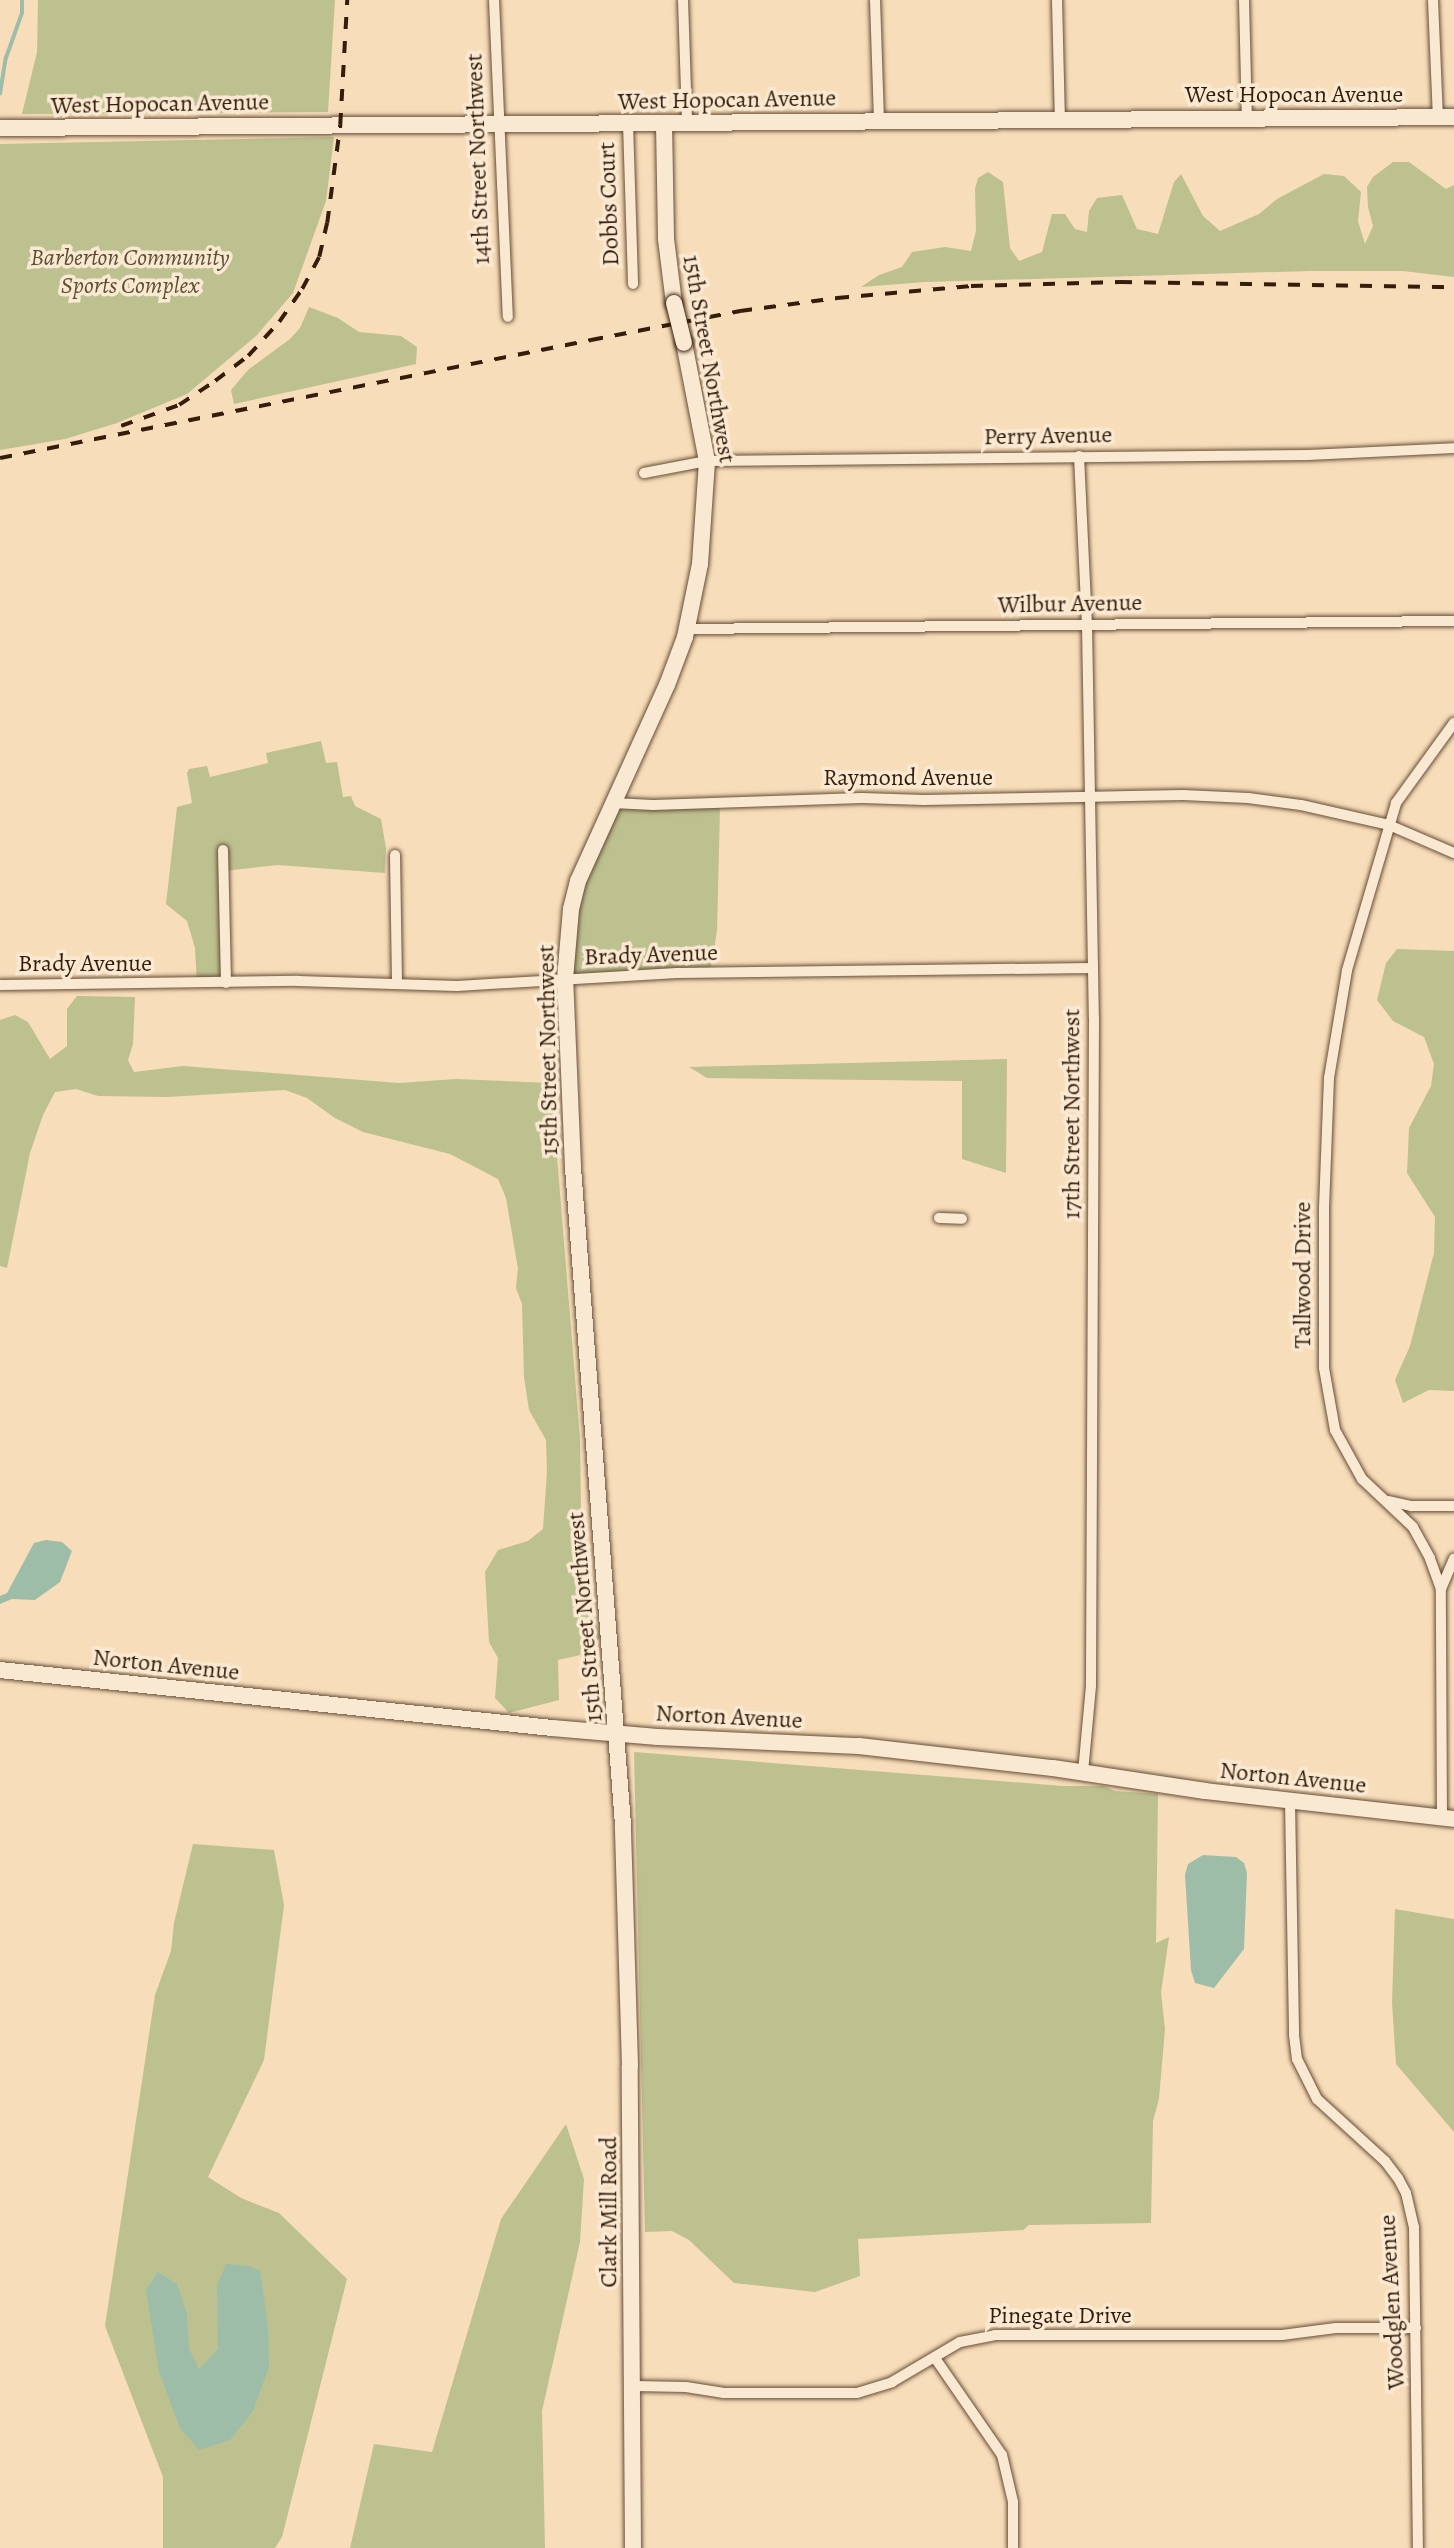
<!DOCTYPE html>
<style>
body{margin:0}
#map{position:relative;width:1454px;height:2548px;overflow:hidden;background:#f7ddb9;font-family:Alegreya,serif}
div>[style]{position:absolute}
.green>*{inset:0;background:#bdc08f}
.water>*{inset:0;background:#9ebda9}
.stream>*{height:3.5px;margin:-1.75px;padding:0 1.75px;transform-origin:1.75px;border-radius:1.75px;background:#9ebda9}
.roads{filter:drop-shadow(0 0 2px #664d37) drop-shadow(0 0 2px #664d37)}
.street>*{height:10px;margin:-5px;padding:0 5px;transform-origin:5px;border-radius:5px;background:#fae9d2}
.secondary>*{height:16px;margin:-8px;padding:0 8px;transform-origin:8px;border-radius:8px;background:#fae9d2}
.rail>*{height:3.5px;margin-top:-1.75px;transform-origin:0;background:repeating-linear-gradient(90deg,#351d0c 0 12px,transparent 0 24px)}
.bridges{filter:drop-shadow(0 0 2px #351d0c) drop-shadow(0 0 2px #351d0c)}
.secondary-bridge>*{height:16px;margin:-8px;padding:0 8px;transform-origin:8px;border-radius:8px;background:#fae9d2}
span{translate:-50% -50%;white-space:nowrap;text-align:center;line-height:1.15;-webkit-text-stroke:7px #fae9d2;paint-order:stroke}
.street-label{font-size:24px;color:#351d0c}
.park-label{font-size:24px;color:#5e4e33;font-style:italic}
</style>
<div id="map">
<div class="green">
<div style="clip-path:polygon(38px 0,335px 0,328px 112px,22px 114px,37px 52px)"></div>
<div style="clip-path:polygon(334px 137px,326px 201px,293px 293px,256px 336px,187px 394px,117px 423px,65px 439px,0 450px,0 144px)"></div>
<div style="clip-path:polygon(1393px 162px,1409px 162px,1446px 189px,1454px 185px,1454px 277px,1403px 271px,1310px 271px,925px 282px,861px 287px,879px 275px,902px 267px,912px 252px,945px 247px,971px 251px,976px 231px,975px 189px,978px 178px,988px 172px,1003px 182px,1010px 248px,1019px 261px,1042px 252px,1052px 214px,1065px 214px,1075px 229px,1087px 232px,1089px 211px,1097px 198px,1122px 195px,1137px 229px,1158px 234px,1174px 182px,1181px 174px,1203px 216px,1220px 231px,1259px 214px,1277px 199px,1324px 174px,1344px 176px,1361px 192px,1358px 221px,1365px 244px,1373px 226px,1368px 207px,1367px 187px,1373px 177px)"></div>
<div style="clip-path:polygon(309px 307px,338px 318px,359px 332px,401px 336px,417px 347px,416px 364px,234px 404px,231px 390px,248px 370px,290px 339px,300px 328px)"></div>
<div style="clip-path:polygon(321px 741px,326px 763px,337px 762px,343px 797px,351px 796px,355px 806px,381px 819px,386px 848px,385px 873px,278px 865px,223px 871px,226px 983px,197px 984px,195px 948px,187px 921px,166px 904px,177px 807px,192px 803px,187px 773px,189px 769px,207px 766px,210px 777px,268px 763px,266px 753px)"></div>
<div style="clip-path:polygon(614px 806px,720px 807px,717px 931px,710px 972px,569px 974px,575px 910px)"></div>
<div style="clip-path:polygon(1397px 949px,1454px 951px,1454px 1391px,1429px 1390px,1403px 1403px,1395px 1380px,1410px 1346px,1434px 1253px,1435px 1217px,1407px 1173px,1409px 1128px,1431px 1086px,1434px 1064px,1424px 1037px,1393px 1021px,1377px 1000px,1386px 963px)"></div>
<div style="clip-path:polygon(77px 996px,135px 997px,133px 1044px,128px 1060px,134px 1072px,183px 1066px,399px 1083px,456px 1079px,551px 1083px,580px 1439px,581px 1512px,587px 1551px,583px 1592px,601px 1637px,585px 1654px,558px 1660px,559px 1700px,509px 1713px,495px 1698px,498px 1658px,489px 1642px,485px 1572px,498px 1550px,528px 1541px,543px 1529px,547px 1472px,546px 1440px,529px 1410px,524px 1377px,522px 1304px,516px 1288px,518px 1269px,506px 1198px,498px 1179px,450px 1154px,363px 1132px,335px 1118px,307px 1098px,285px 1090px,167px 1097px,98px 1096px,76px 1089px,55px 1092px,43px 1115px,30px 1153px,7px 1268px,0 1266px,0 1020px,15px 1015px,28px 1022px,50px 1059px,67px 1046px,67px 1009px)"></div>
<div style="clip-path:polygon(1007px 1059px,1006px 1173px,962px 1159px,962px 1081px,707px 1078px,689px 1067px)"></div>
<div style="clip-path:polygon(634px 1752px,1063px 1786px,1104px 1786px,1115px 1791px,1158px 1794px,1156px 1943px,1169px 1937px,1161px 1993px,1165px 2029px,1159px 2099px,1153px 2121px,1151px 2223px,1029px 2225px,1023px 2230px,858px 2239px,860px 2276px,815px 2292px,734px 2283px,689px 2240px,672px 2231px,645px 2232px)"></div>
<div style="clip-path:polygon(193px 1844px,274px 1850px,284px 1905px,264px 2060px,208px 2177px,241px 2198px,279px 2213px,347px 2279px,282px 2537px,275px 2548px,163px 2548px,163px 2477px,105px 2326px,155px 1995px,171px 1951px,174px 1923px)"></div>
<div style="clip-path:polygon(1395px 1909px,1454px 1919px,1454px 2132px,1396px 2064px,1392px 2003px)"></div>
<div style="clip-path:polygon(566px 2124px,584px 2179px,580px 2242px,542px 2411px,545px 2548px,350px 2548px,374px 2444px,432px 2452px,501px 2219px)"></div>
</div>
<div class="water">
<div style="clip-path:polygon(46px 1540px,62px 1542px,72px 1551px,60px 1582px,35px 1600px,12px 1599px,0 1604px,0 1596px,7px 1593px,34px 1543px)"></div>
<div style="clip-path:polygon(1203px 1855px,1236px 1857px,1244px 1863px,1247px 1873px,1244px 1949px,1214px 1988px,1195px 1983px,1191px 1970px,1185px 1875px,1188px 1864px)"></div>
<div style="clip-path:polygon(226px 2264px,249px 2266px,260px 2271px,268px 2326px,269px 2367px,253px 2411px,230px 2440px,199px 2450px,180px 2428px,159px 2372px,146px 2290px,158px 2272px,177px 2284px,187px 2314px,189px 2349px,199px 2369px,218px 2349px,217px 2285px)"></div>
</div>
<div class="stream">
<div style="left:0;top:94px;width:36px;rotate:-81deg"></div>
<div style="left:6px;top:58px;width:48px;rotate:-70.4deg"></div>
<div style="left:22px;top:13px;width:13px;rotate:-90deg"></div>
</div>
<div class="roads">
<div class="street">
<div style="left:494px;top:0;width:317px;rotate:87.5deg"></div>
<div style="left:683px;top:0;width:122px;rotate:88.1deg"></div>
<div style="left:875px;top:0;width:121px;rotate:88.1deg"></div>
<div style="left:1057px;top:0;width:120px;rotate:88.6deg"></div>
<div style="left:1244px;top:0;width:119px;rotate:88.6deg"></div>
<div style="left:1433px;top:0;width:117px;rotate:87.6deg"></div>
<div style="left:628px;top:123px;width:161px;rotate:88.2deg"></div>
<div style="left:1079px;top:456px;width:169px;rotate:87.3deg"></div>
<div style="left:1087px;top:625px;width:393px;rotate:89deg"></div>
<div style="left:1094px;top:1018px;width:668px;rotate:90.26deg"></div>
<div style="left:1091px;top:1686px;width:87px;rotate:95.3deg"></div>
<div style="left:644px;top:473px;width:64px;rotate:-10.8deg"></div>
<div style="left:707px;top:461px;width:601px;rotate:-0.57deg"></div>
<div style="left:1308px;top:455px;width:146px;rotate:-2.7deg"></div>
<div style="left:687px;top:629px;width:767px;rotate:-0.6deg"></div>
<div style="left:613px;top:803px;width:40px;rotate:2.9deg"></div>
<div style="left:653px;top:805px;width:209px;rotate:-1.9deg"></div>
<div style="left:862px;top:798px;width:62px;rotate:1.8deg"></div>
<div style="left:924px;top:800px;width:259px;rotate:-1.1deg"></div>
<div style="left:1183px;top:795px;width:65px;rotate:2.6deg"></div>
<div style="left:1248px;top:798px;width:53px;rotate:7.5deg"></div>
<div style="left:1301px;top:805px;width:90px;rotate:12.8deg"></div>
<div style="left:1389px;top:825px;width:71px;rotate:23.3deg"></div>
<div style="left:223px;top:850px;width:133px;rotate:88.7deg"></div>
<div style="left:395px;top:855px;width:129px;rotate:89.1deg"></div>
<div style="left:0;top:985px;width:298px;rotate:-0.8deg"></div>
<div style="left:298px;top:981px;width:159px;rotate:1.8deg"></div>
<div style="left:457px;top:986px;width:220px;rotate:-3.4deg"></div>
<div style="left:677px;top:973px;width:416px;rotate:-0.7deg"></div>
<div style="left:939px;top:1218px;width:23px;rotate:2deg"></div>
<div style="left:1389px;top:1501px;width:23px;rotate:13deg"></div>
<div style="left:1411px;top:1506px;width:43px"></div>
<div style="left:1441px;top:1589px;width:33px;rotate:-67deg"></div>
<div style="left:1290px;top:1801px;width:234px;rotate:89deg"></div>
<div style="left:1294px;top:2035px;width:24px;rotate:83deg"></div>
<div style="left:1297px;top:2059px;width:45px;rotate:63.4deg"></div>
<div style="left:1317px;top:2099px;width:92px;rotate:42.4deg"></div>
<div style="left:1385px;top:2161px;width:21px;rotate:53deg"></div>
<div style="left:1398px;top:2178px;width:17px;rotate:62deg"></div>
<div style="left:1406px;top:2193px;width:35px;rotate:77deg"></div>
<div style="left:1414px;top:2227px;width:321px;rotate:89.3deg"></div>
<div style="left:1442px;top:1818px;width:229px;rotate:-90.3deg"></div>
<div style="left:1441px;top:1589px;width:33px;rotate:-110deg"></div>
<div style="left:1430px;top:1558px;width:35px;rotate:-119deg"></div>
<div style="left:1413px;top:1527px;width:70px;rotate:-136.7deg"></div>
<div style="left:1362px;top:1479px;width:56px;rotate:-118.9deg"></div>
<div style="left:1335px;top:1430px;width:63px;rotate:-100.1deg"></div>
<div style="left:1324px;top:1368px;width:160px;rotate:-90deg"></div>
<div style="left:1324px;top:1208px;width:130px;rotate:-87.8deg"></div>
<div style="left:1329px;top:1078px;width:109px;rotate:-80.5deg"></div>
<div style="left:1347px;top:970px;width:174px;rotate:-73.6deg"></div>
<div style="left:1396px;top:803px;width:99px;rotate:-54.1deg"></div>
<div style="left:935px;top:2358px;width:118px;rotate:55.4deg"></div>
<div style="left:1002px;top:2455px;width:48px;rotate:76.8deg"></div>
<div style="left:1013px;top:2502px;width:46px;rotate:90deg"></div>
<div style="left:634px;top:2386px;width:52px;rotate:1.1deg"></div>
<div style="left:686px;top:2387px;width:37px;rotate:9deg"></div>
<div style="left:723px;top:2393px;width:134px"></div>
<div style="left:857px;top:2393px;width:37px;rotate:-17deg"></div>
<div style="left:892px;top:2382px;width:79px;rotate:-30.5deg"></div>
<div style="left:960px;top:2342px;width:36px;rotate:-11deg"></div>
<div style="left:995px;top:2335px;width:287px"></div>
<div style="left:1282px;top:2335px;width:54px;rotate:-7.4deg"></div>
<div style="left:1336px;top:2328px;width:80px"></div>
</div>
<div class="secondary">
<div style="left:664px;top:123px;width:116px;rotate:89deg"></div>
<div style="left:666px;top:239px;width:64px;rotate:82.9deg"></div>
<div style="left:0;top:128px;width:1454px;rotate:-0.43deg"></div>
<div style="left:0;top:1670px;width:555px;rotate:6deg"></div>
<div style="left:552px;top:1728px;width:106px;rotate:4.9deg"></div>
<div style="left:658px;top:1737px;width:201px;rotate:2.6deg"></div>
<div style="left:859px;top:1746px;width:195px;rotate:6.5deg"></div>
<div style="left:1053px;top:1768px;width:154px;rotate:8.6deg"></div>
<div style="left:1205px;top:1791px;width:251px;rotate:6.4deg"></div>
<div style="left:633px;top:2548px;width:482px;rotate:-90.4deg"></div>
<div style="left:630px;top:2066px;width:241px;rotate:-91.7deg"></div>
<div style="left:623px;top:1825px;width:660px;rotate:-94.35deg"></div>
<div style="left:573px;top:1167px;width:188px;rotate:-92.4deg"></div>
<div style="left:565px;top:979px;width:70px;rotate:-85.1deg"></div>
<div style="left:571px;top:909px;width:29px;rotate:-76deg"></div>
<div style="left:578px;top:881px;width:215px;rotate:-65.6deg"></div>
<div style="left:667px;top:685px;width:51px;rotate:-69.4deg"></div>
<div style="left:685px;top:637px;width:75px;rotate:-78.4deg"></div>
<div style="left:700px;top:564px;width:103px;rotate:-86.1deg"></div>
<div style="left:707px;top:461px;width:120px;rotate:-101deg"></div>
</div>
</div>
<div class="rail">
<div style="left:121px;top:426px;width:62px;rotate:-19.9deg"></div>
<div style="left:179px;top:405px;width:43px;rotate:-33.7deg"></div>
<div style="left:215px;top:381px;width:41px;rotate:-37.1deg"></div>
<div style="left:248px;top:356px;width:46px;rotate:-47.6deg"></div>
<div style="left:279px;top:322px;width:40px;rotate:-55.1deg"></div>
<div style="left:302px;top:289px;width:36px;rotate:-62deg"></div>
<div style="left:319px;top:257px;width:35px;rotate:-77deg"></div>
<div style="left:327px;top:223px;width:99px;rotate:-82.4deg"></div>
<div style="left:340px;top:125px;width:125px;rotate:-86.8deg"></div>
<div style="left:0;top:458px;width:603px;rotate:-11.29deg"></div>
<div style="left:591px;top:340px;width:152px;rotate:-11deg"></div>
<div style="left:740px;top:311px;width:98px;rotate:-7.6deg"></div>
<div style="left:837px;top:298px;width:135px;rotate:-5.1deg"></div>
<div style="left:971px;top:286px;width:149px;rotate:-1.5deg"></div>
<div style="left:1120px;top:282px;width:334px;rotate:0.9deg"></div>
</div>
<div class="bridges">
<div class="secondary-bridge">
<div style="left:674px;top:303px;width:41px;rotate:76deg"></div>
</div>
</div>
<div class="street-label">
<span style="left:1294px;top:95px">West Hopocan Avenue</span>
<span style="left:727px;top:100px;rotate:-1deg">West Hopocan Avenue</span>
<span style="left:160px;top:104px;rotate:-1deg">West Hopocan Avenue</span>
<span style="left:478px;top:159px;rotate:-92deg">14th Street Northwest</span>
<span style="left:609px;top:204px;rotate:-92deg">Dobbs Court</span>
<span style="left:709px;top:359px;rotate:80deg">15th Street Northwest</span>
<span style="left:1048px;top:436px;rotate:-1deg">Perry Avenue</span>
<span style="left:1070px;top:604px;rotate:-1deg">Wilbur Avenue</span>
<span style="left:908px;top:778px">Raymond Avenue</span>
<span style="left:651px;top:955px;rotate:-2deg">Brady Avenue</span>
<span style="left:85px;top:964px">Brady Avenue</span>
<span style="left:548px;top:1050px;rotate:-91deg">15th Street Northwest</span>
<span style="left:1072px;top:1114px;rotate:-90deg">17th Street Northwest</span>
<span style="left:1303px;top:1275px;rotate:-90deg">Tallwood Drive</span>
<span style="left:585px;top:1617px;rotate:-95deg">15th Street Northwest</span>
<span style="left:166px;top:1665px;rotate:6deg">Norton Avenue</span>
<span style="left:729px;top:1717px;rotate:3deg">Norton Avenue</span>
<span style="left:1293px;top:1778px;rotate:6deg">Norton Avenue</span>
<span style="left:609px;top:2212px;rotate:-90deg">Clark Mill Road</span>
<span style="left:1392px;top:2302px;rotate:-93deg">Woodglen Avenue</span>
<span style="left:1060px;top:2316px">Pinegate Drive</span>
</div>
<div class="park-label">
<span style="left:130px;top:272px">Barberton Community<br>Sports Complex</span>
</div>
</div>
